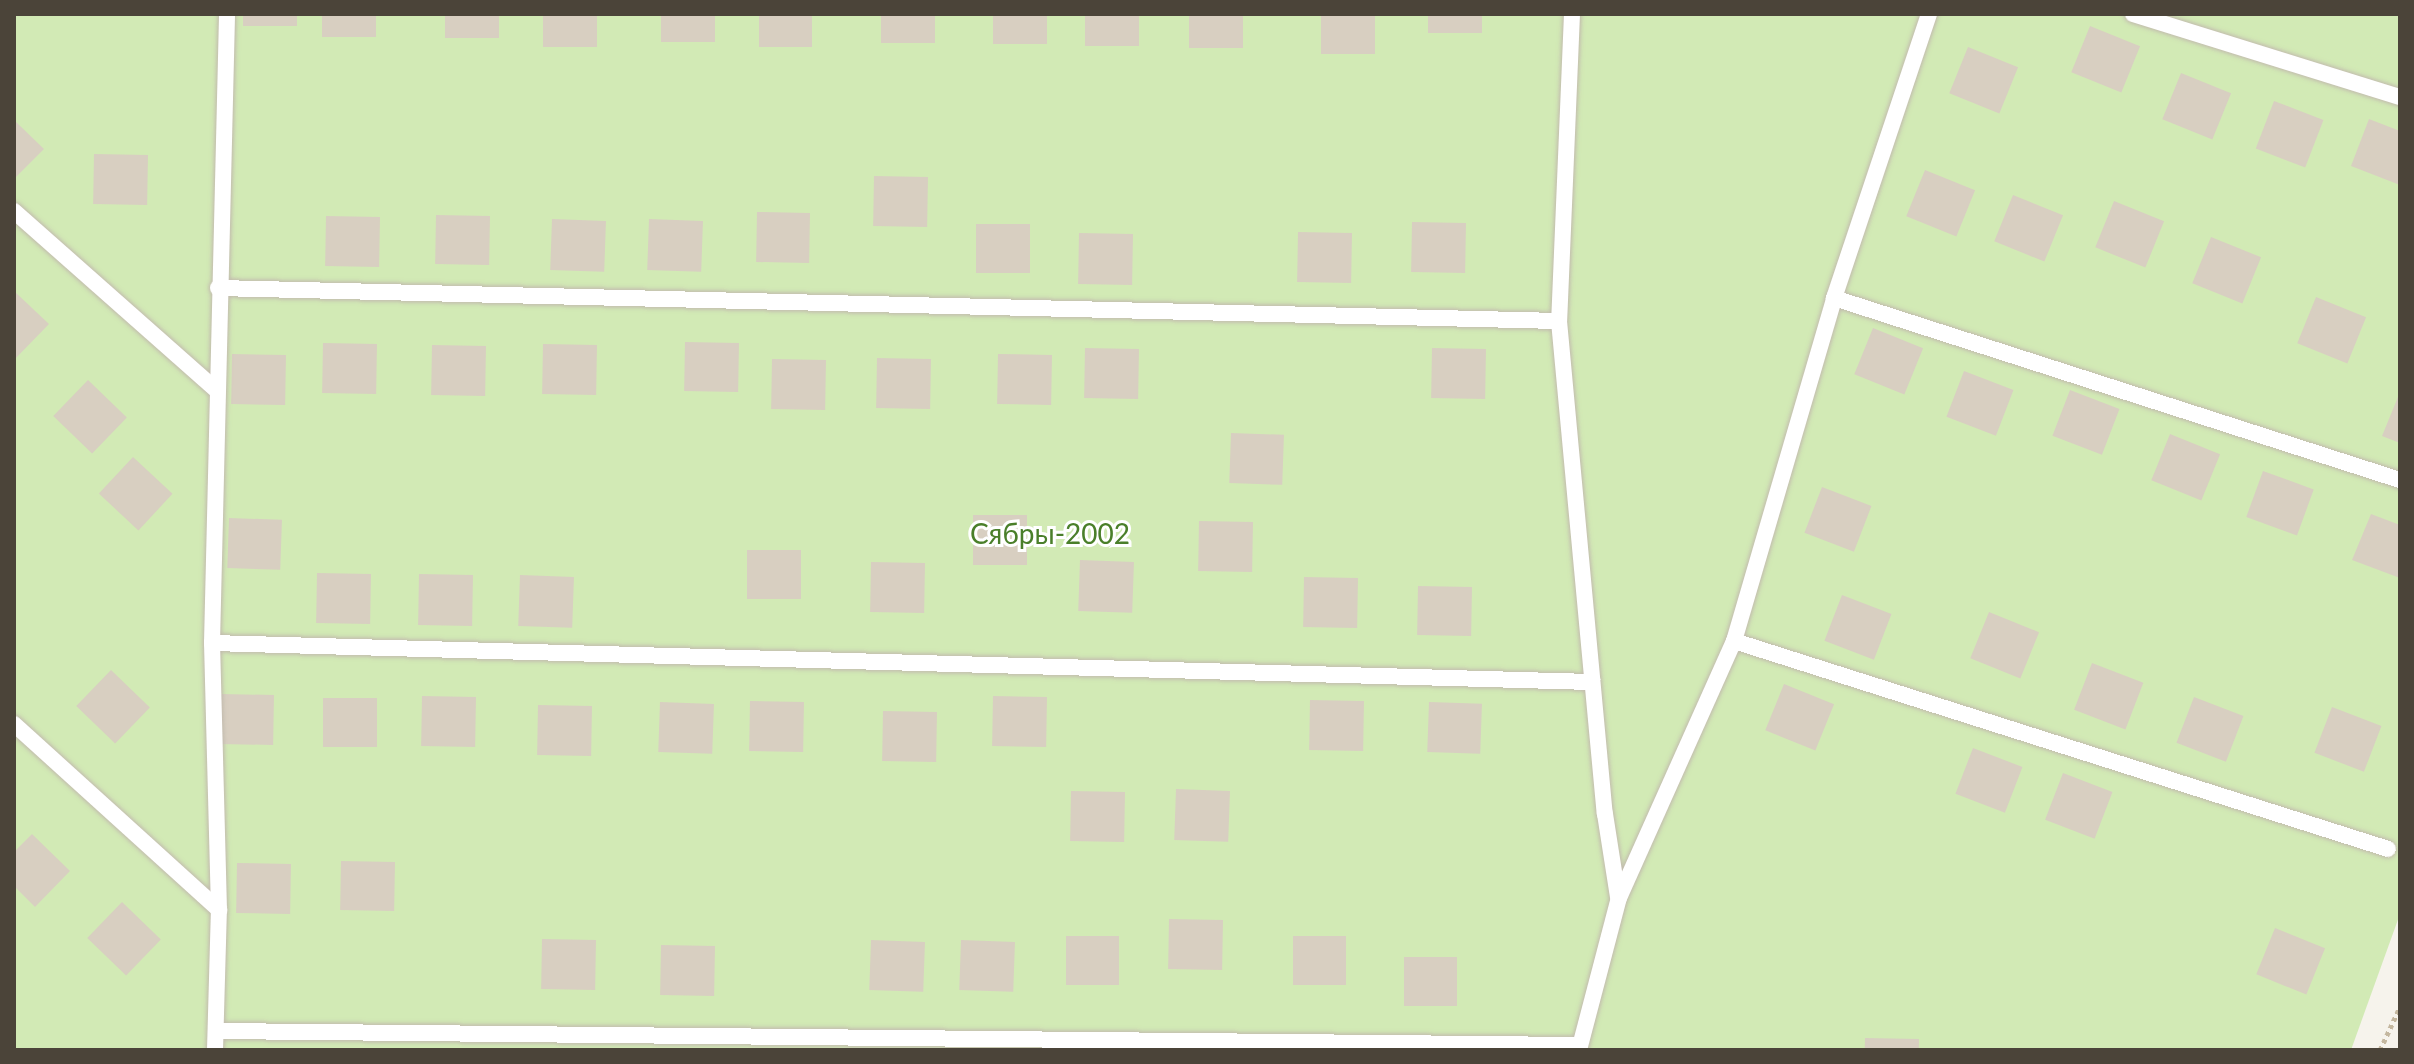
<!DOCTYPE html>
<meta charset="utf-8">
<style>
body{margin:0}
#map{position:relative;width:2414px;height:1064px;overflow:hidden;background:#f6f3ec;font-family:Lato,sans-serif}
div>[style]{position:absolute}
.green>*{inset:0;background:#d2eab5}
.building>*{inset:0;background:#d8cfc1;transform-origin:0 0}
.path>*{height:5px;margin-top:-2.5px;transform-origin:0;background:repeating-linear-gradient(90deg,#c4b79f 0 4px,transparent 0 8px)}
.roads{filter:drop-shadow(0 0 2px #c2bbae) drop-shadow(0 0 2px #c2bbae)}
.lane>*{height:16px;margin:-8px;padding:0 8px;transform-origin:8px;border-radius:8px;background:#fff}
span{translate:-50% -50%;white-space:nowrap;text-align:center;line-height:1.15;-webkit-text-stroke:6px #fff;paint-order:stroke}
.park-label{font-size:28px;color:#4a7f2a}
.frame{position:absolute;inset:0;border:16px solid #4b4439;pointer-events:none}
</style>
<div id="map">
<div class="green">
<div style="clip-path:polygon(14px 14px,2400px 14px,2400px 914px,2351px 1050px,14px 1050px)"></div>
</div>
<div class="building">
<div style="left:243px;top:14px;width:54px;height:12px"></div>
<div style="left:322px;top:14px;width:54px;height:23px"></div>
<div style="left:445px;top:14px;width:54px;height:24px"></div>
<div style="left:543px;top:14px;width:54px;height:33px"></div>
<div style="left:661px;top:14px;width:54px;height:28px"></div>
<div style="left:759px;top:14px;width:53px;height:33px"></div>
<div style="left:881px;top:14px;width:54px;height:29px"></div>
<div style="left:993px;top:14px;width:54px;height:30px"></div>
<div style="left:1085px;top:14px;width:54px;height:32px"></div>
<div style="left:1189px;top:14px;width:54px;height:34px"></div>
<div style="left:1321px;top:14px;width:54px;height:40px"></div>
<div style="left:1428px;top:14px;width:54px;height:19px"></div>
<div style="left:2090px;top:26px;width:54px;height:50px;rotate:22deg"></div>
<div style="left:1968px;top:47px;width:54px;height:50px;rotate:22deg"></div>
<div style="left:2181px;top:73px;width:54px;height:50px;rotate:22deg"></div>
<div style="left:2274px;top:101px;width:53px;height:51px;rotate:21deg"></div>
<div style="clip-path:polygon(2369px 119px,2400px 131px,2400px 185px,2351px 166px)"></div>
<div style="clip-path:polygon(14px 120px,44px 149px,14px 179px)"></div>
<div style="left:94px;top:154px;width:54px;height:50px;rotate:1deg"></div>
<div style="left:1925px;top:170px;width:54px;height:50px;rotate:22deg"></div>
<div style="left:874px;top:176px;width:54px;height:50px;rotate:1deg"></div>
<div style="left:2013px;top:195px;width:54px;height:50px;rotate:22deg"></div>
<div style="left:2114px;top:201px;width:54px;height:50px;rotate:22deg"></div>
<div style="left:757px;top:212px;width:53px;height:50px;rotate:1deg"></div>
<div style="left:436px;top:215px;width:54px;height:49px;rotate:1deg"></div>
<div style="left:326px;top:216px;width:54px;height:50px;rotate:1deg"></div>
<div style="left:552px;top:219px;width:54px;height:51px;rotate:2deg"></div>
<div style="left:649px;top:219px;width:54px;height:51px;rotate:2deg"></div>
<div style="left:1412px;top:222px;width:54px;height:50px;rotate:1deg"></div>
<div style="left:976px;top:224px;width:54px;height:49px"></div>
<div style="left:1298px;top:232px;width:54px;height:50px;rotate:1deg"></div>
<div style="left:1079px;top:233px;width:54px;height:51px;rotate:1deg"></div>
<div style="left:2211px;top:237px;width:54px;height:50px;rotate:22deg"></div>
<div style="clip-path:polygon(14px 291px,49px 324px,14px 360px)"></div>
<div style="left:2316px;top:297px;width:54px;height:50px;rotate:22deg"></div>
<div style="left:1873px;top:328px;width:54px;height:50px;rotate:22deg"></div>
<div style="left:685px;top:342px;width:54px;height:49px;rotate:1deg"></div>
<div style="left:323px;top:343px;width:54px;height:50px;rotate:1deg"></div>
<div style="left:543px;top:344px;width:54px;height:50px;rotate:1deg"></div>
<div style="left:432px;top:345px;width:54px;height:50px;rotate:1deg"></div>
<div style="left:1085px;top:348px;width:54px;height:50px;rotate:1deg"></div>
<div style="left:1432px;top:348px;width:54px;height:50px;rotate:1deg"></div>
<div style="left:232px;top:354px;width:54px;height:50px;rotate:1deg"></div>
<div style="left:998px;top:354px;width:54px;height:50px;rotate:1deg"></div>
<div style="left:877px;top:358px;width:54px;height:50px;rotate:1deg"></div>
<div style="left:772px;top:359px;width:54px;height:50px;rotate:1deg"></div>
<div style="left:1964px;top:371px;width:53px;height:49px;rotate:21deg"></div>
<div style="left:88px;top:380px;width:54px;height:50px;rotate:44deg"></div>
<div style="left:2070px;top:390px;width:53px;height:49px;rotate:21deg"></div>
<div style="clip-path:polygon(2400px 392px,2400px 443px,2382px 436px)"></div>
<div style="left:1231px;top:433px;width:53px;height:50px;rotate:2deg"></div>
<div style="left:2170px;top:434px;width:54px;height:50px;rotate:22deg"></div>
<div style="left:133px;top:457px;width:54px;height:50px;rotate:43deg"></div>
<div style="left:2263px;top:471px;width:54px;height:49px;rotate:20deg"></div>
<div style="left:1822px;top:487px;width:53px;height:49px;rotate:21deg"></div>
<div style="clip-path:polygon(2371px 514px,2400px 525px,2400px 578px,2352px 560px)"></div>
<div style="left:973px;top:515px;width:54px;height:50px"></div>
<div style="left:229px;top:518px;width:53px;height:50px;rotate:2deg"></div>
<div style="left:1199px;top:521px;width:54px;height:50px;rotate:1deg"></div>
<div style="left:747px;top:550px;width:54px;height:49px"></div>
<div style="left:1080px;top:560px;width:54px;height:51px;rotate:2deg"></div>
<div style="left:871px;top:562px;width:54px;height:50px;rotate:1deg"></div>
<div style="left:317px;top:573px;width:54px;height:50px;rotate:1deg"></div>
<div style="left:419px;top:574px;width:54px;height:51px;rotate:1deg"></div>
<div style="left:520px;top:575px;width:54px;height:51px;rotate:2deg"></div>
<div style="left:1304px;top:577px;width:54px;height:50px;rotate:1deg"></div>
<div style="left:1418px;top:586px;width:54px;height:49px;rotate:1deg"></div>
<div style="left:1842px;top:595px;width:53px;height:49px;rotate:21deg"></div>
<div style="left:1989px;top:612px;width:54px;height:50px;rotate:22deg"></div>
<div style="left:2092px;top:663px;width:55px;height:50px;rotate:21deg"></div>
<div style="left:111px;top:670px;width:54px;height:50px;rotate:44deg"></div>
<div style="left:1784px;top:684px;width:54px;height:50px;rotate:22deg"></div>
<div style="left:220px;top:694px;width:54px;height:50px;rotate:1deg"></div>
<div style="left:422px;top:696px;width:54px;height:50px;rotate:1deg"></div>
<div style="left:993px;top:696px;width:54px;height:50px;rotate:1deg"></div>
<div style="left:2194px;top:697px;width:53px;height:49px;rotate:21deg"></div>
<div style="left:323px;top:698px;width:54px;height:49px"></div>
<div style="left:1310px;top:700px;width:54px;height:50px;rotate:1deg"></div>
<div style="left:750px;top:701px;width:54px;height:50px;rotate:1deg"></div>
<div style="left:660px;top:702px;width:54px;height:50px;rotate:2deg"></div>
<div style="left:1429px;top:702px;width:53px;height:50px;rotate:2deg"></div>
<div style="left:538px;top:705px;width:54px;height:50px;rotate:1deg"></div>
<div style="left:2332px;top:707px;width:53px;height:49px;rotate:21deg"></div>
<div style="left:883px;top:711px;width:54px;height:50px;rotate:1deg"></div>
<div style="left:1973px;top:748px;width:53px;height:49px;rotate:21deg"></div>
<div style="left:2063px;top:773px;width:53px;height:50px;rotate:21deg"></div>
<div style="left:1176px;top:789px;width:54px;height:51px;rotate:2deg"></div>
<div style="left:1071px;top:791px;width:54px;height:50px;rotate:1deg"></div>
<div style="clip-path:polygon(32px 834px,70px 871px,35px 907px,14px 886px,14px 852px)"></div>
<div style="left:341px;top:861px;width:54px;height:49px;rotate:1deg"></div>
<div style="left:237px;top:863px;width:54px;height:50px;rotate:1deg"></div>
<div style="left:122px;top:902px;width:54px;height:50px;rotate:44deg"></div>
<div style="left:1169px;top:919px;width:54px;height:50px;rotate:1deg"></div>
<div style="left:2275px;top:928px;width:54px;height:50px;rotate:22deg"></div>
<div style="left:1066px;top:936px;width:53px;height:49px"></div>
<div style="left:1293px;top:936px;width:53px;height:49px"></div>
<div style="left:542px;top:939px;width:54px;height:50px;rotate:1deg"></div>
<div style="left:871px;top:940px;width:54px;height:50px;rotate:2deg"></div>
<div style="left:961px;top:940px;width:54px;height:50px;rotate:2deg"></div>
<div style="left:661px;top:945px;width:54px;height:50px;rotate:1deg"></div>
<div style="left:1404px;top:957px;width:53px;height:49px"></div>
<div style="left:1865px;top:1038px;width:54px;height:12px;rotate:1deg"></div>
</div>
<div class="path">
<div style="left:2380px;top:1050px;width:47px;rotate:-65.1deg"></div>
</div>
<div class="roads">
<div class="lane">
<div style="left:1572px;top:14px;width:307px;rotate:92.4deg"></div>
<div style="left:1559px;top:321px;width:495px;rotate:84.7deg"></div>
<div style="left:1605px;top:814px;width:84px;rotate:81.1deg"></div>
<div style="left:2133px;top:14px;width:280px;rotate:17.3deg"></div>
<div style="left:14px;top:211px;width:270px;rotate:41.5deg"></div>
<div style="left:218px;top:288px;width:1341px;rotate:1.41deg"></div>
<div style="left:1834px;top:298px;width:595px;rotate:17.83deg"></div>
<div style="left:1734px;top:641px;width:686px;rotate:17.64deg"></div>
<div style="left:212px;top:643px;width:1381px;rotate:1.62deg"></div>
<div style="left:14px;top:724px;width:277px;rotate:42.2deg"></div>
<div style="left:216px;top:1031px;width:1363px;rotate:0.59deg"></div>
<div style="left:215px;top:1050px;width:140px;rotate:-88.4deg"></div>
<div style="left:219px;top:910px;width:267px;rotate:-91.5deg"></div>
<div style="left:212px;top:643px;width:629px;rotate:-88.63deg"></div>
<div style="left:1579px;top:1050px;width:157px;rotate:-75.3deg"></div>
<div style="left:1619px;top:898px;width:282px;rotate:-65.9deg"></div>
<div style="left:1734px;top:641px;width:357px;rotate:-73.7deg"></div>
<div style="left:1834px;top:298px;width:299px;rotate:-71.5deg"></div>
</div>
</div>
<div class="park-label">
<span style="left:1050px;top:533px">Сябры-2002</span>
</div>
<div class="frame"></div>
</div>
